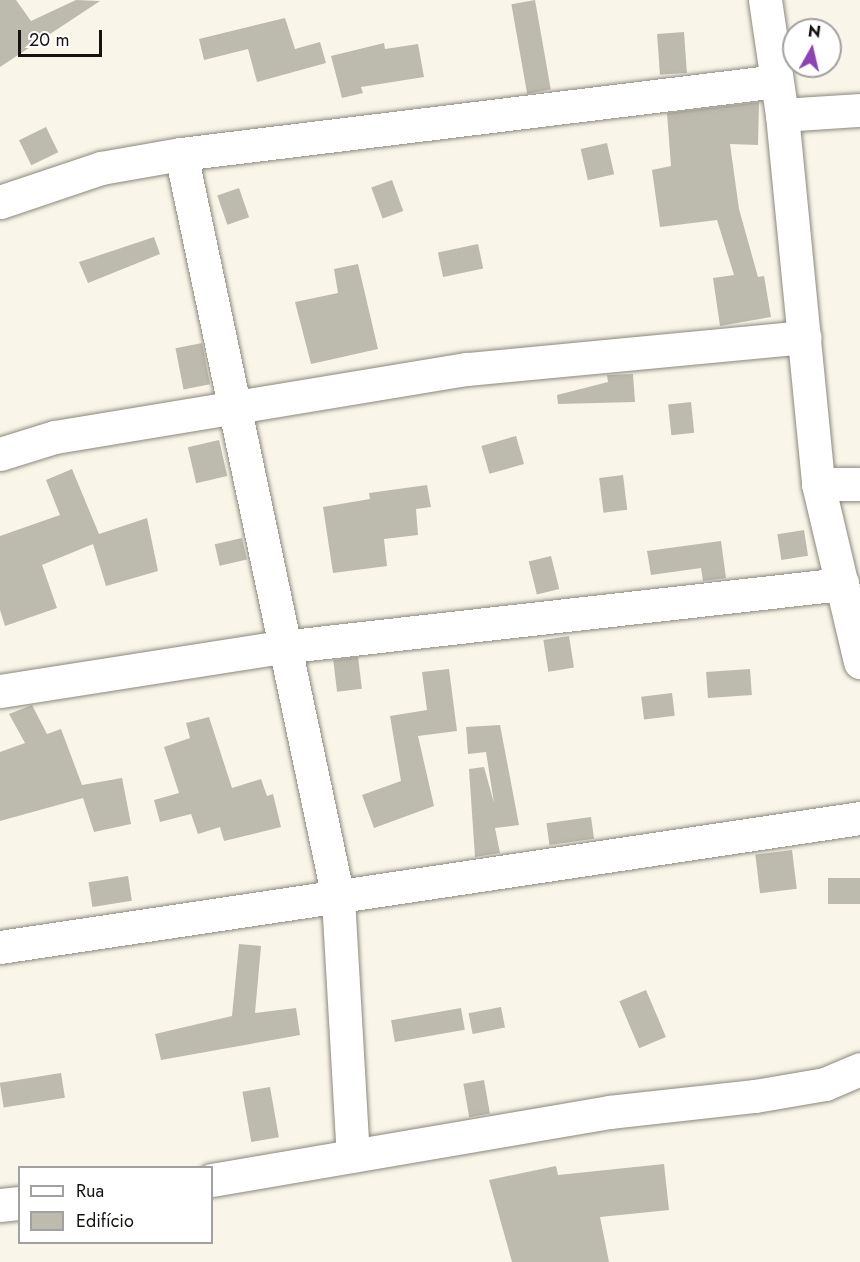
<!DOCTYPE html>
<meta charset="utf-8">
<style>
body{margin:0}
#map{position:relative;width:860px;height:1262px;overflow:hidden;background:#f9f6e9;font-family:Jost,sans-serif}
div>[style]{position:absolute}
.building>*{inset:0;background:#bdbaae;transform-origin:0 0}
.roads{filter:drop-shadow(0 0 2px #8b887c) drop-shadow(0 0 2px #8b887c)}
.minor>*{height:33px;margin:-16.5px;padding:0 16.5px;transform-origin:16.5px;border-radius:16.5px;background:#fff}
span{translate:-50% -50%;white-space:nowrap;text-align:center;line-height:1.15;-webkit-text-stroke:6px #fff;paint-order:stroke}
.legend{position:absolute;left:18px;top:1166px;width:195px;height:78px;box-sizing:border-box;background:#fff;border:2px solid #a1a19f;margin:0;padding:8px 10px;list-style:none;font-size:18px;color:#15130f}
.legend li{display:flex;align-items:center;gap:12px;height:30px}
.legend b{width:30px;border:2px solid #a1a19f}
.north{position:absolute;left:782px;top:18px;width:60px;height:60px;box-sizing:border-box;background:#fff;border:2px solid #a1a19f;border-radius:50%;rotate:8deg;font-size:16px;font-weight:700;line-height:24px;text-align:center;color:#15130f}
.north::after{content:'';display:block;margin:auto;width:21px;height:27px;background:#8c43b5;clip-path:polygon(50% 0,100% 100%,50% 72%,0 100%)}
.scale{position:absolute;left:18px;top:30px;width:84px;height:27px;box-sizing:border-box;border:3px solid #15130f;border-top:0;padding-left:8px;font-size:18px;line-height:21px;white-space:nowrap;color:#15130f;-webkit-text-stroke:4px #fff;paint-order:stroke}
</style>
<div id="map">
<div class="building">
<div style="clip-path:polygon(0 0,16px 0,31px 21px,76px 0,100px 1px,0 67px)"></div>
<div style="left:535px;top:0;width:91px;height:24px;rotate:80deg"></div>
<div style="clip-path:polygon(285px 18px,295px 49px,320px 42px,326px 63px,257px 82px,248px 49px,204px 60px,199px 39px)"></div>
<div style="left:684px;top:32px;width:41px;height:27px;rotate:86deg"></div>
<div style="clip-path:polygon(384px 43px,385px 49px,418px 44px,424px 77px,361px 87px,363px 93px,342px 98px,331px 56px)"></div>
<div style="clip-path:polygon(759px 102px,758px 145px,730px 144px,739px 209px,758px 277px,764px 276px,771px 317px,720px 326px,713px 278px,734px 275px,717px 220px,660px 227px,652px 170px,671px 166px,667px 113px)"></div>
<div style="left:46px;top:127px;width:28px;height:30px;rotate:64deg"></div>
<div style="left:607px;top:143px;width:32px;height:27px;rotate:77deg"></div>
<div style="left:392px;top:180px;width:33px;height:22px;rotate:70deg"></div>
<div style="left:239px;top:188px;width:31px;height:23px;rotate:71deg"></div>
<div style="clip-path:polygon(154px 237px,160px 254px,88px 283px,79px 262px)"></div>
<div style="left:478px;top:244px;width:25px;height:41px;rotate:78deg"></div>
<div style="clip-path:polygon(358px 264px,378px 349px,311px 364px,295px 302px,338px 293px,334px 269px)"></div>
<div style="left:202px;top:343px;width:42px;height:27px;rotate:79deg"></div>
<div style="clip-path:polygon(633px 374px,635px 402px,558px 404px,557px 395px,608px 382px,607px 375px)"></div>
<div style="left:691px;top:402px;width:31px;height:23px;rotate:84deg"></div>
<div style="left:516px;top:436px;width:29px;height:36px;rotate:74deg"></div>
<div style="left:219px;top:440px;width:37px;height:32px;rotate:77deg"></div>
<div style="clip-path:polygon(72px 469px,99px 534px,147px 518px,158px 571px,106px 586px,93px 544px,42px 565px,57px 608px,5px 626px,0 610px,0 536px,60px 515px,46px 480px)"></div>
<div style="left:623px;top:475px;width:35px;height:24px;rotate:83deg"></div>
<div style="clip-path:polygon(427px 485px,431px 507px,416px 509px,418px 535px,384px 539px,387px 566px,333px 573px,323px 507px,370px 499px,369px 493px)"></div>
<div style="left:804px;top:530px;width:26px;height:27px;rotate:81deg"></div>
<div style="left:242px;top:538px;width:22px;height:28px;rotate:77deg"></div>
<div style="clip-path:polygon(721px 541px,726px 578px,703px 581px,701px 568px,651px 575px,647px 551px)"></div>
<div style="left:551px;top:556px;width:34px;height:23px;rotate:76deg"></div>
<div style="left:569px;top:636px;width:32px;height:26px;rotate:81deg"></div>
<div style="left:358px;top:657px;width:32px;height:25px;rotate:83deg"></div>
<div style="clip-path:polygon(449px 669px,457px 731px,418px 736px,434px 806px,374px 828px,362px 795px,401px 781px,390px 716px,427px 710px,422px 672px)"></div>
<div style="left:750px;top:669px;width:26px;height:44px;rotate:86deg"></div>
<div style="left:672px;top:693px;width:23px;height:31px;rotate:83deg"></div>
<div style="clip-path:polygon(32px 705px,47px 734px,61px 729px,82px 785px,122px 778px,131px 824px,94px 832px,83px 798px,0 821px,0 752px,25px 743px,9px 714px)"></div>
<div style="clip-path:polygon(209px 717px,232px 788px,261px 779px,267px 796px,273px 794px,281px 827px,224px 841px,220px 827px,198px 834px,191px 814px,160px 822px,154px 800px,179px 793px,164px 747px,190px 738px,186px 723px)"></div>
<div style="clip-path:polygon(500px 725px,519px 825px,495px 828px,500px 853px,475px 857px,469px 769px,484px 767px,494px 803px,486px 752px,468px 754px,466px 727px)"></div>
<div style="left:591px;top:817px;width:22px;height:45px;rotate:82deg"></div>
<div style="left:792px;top:850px;width:39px;height:37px;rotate:83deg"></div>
<div style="left:128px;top:876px;width:25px;height:40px;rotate:81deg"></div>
<div style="left:860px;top:878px;width:26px;height:32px;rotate:90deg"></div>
<div style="clip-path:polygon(239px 944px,261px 946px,255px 1013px,296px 1008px,300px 1035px,161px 1060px,155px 1034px,232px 1016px)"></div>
<div style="left:646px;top:990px;width:51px;height:29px;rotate:67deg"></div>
<div style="left:501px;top:1007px;width:21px;height:33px;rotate:79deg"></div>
<div style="left:461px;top:1008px;width:22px;height:71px;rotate:80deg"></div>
<div style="left:61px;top:1073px;width:25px;height:62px;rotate:81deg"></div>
<div style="left:484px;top:1080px;width:34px;height:21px;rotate:80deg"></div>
<div style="left:270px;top:1087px;width:51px;height:28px;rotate:80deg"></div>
<div style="clip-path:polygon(664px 1164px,669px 1210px,600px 1217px,609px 1262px,512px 1262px,489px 1180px,556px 1166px,558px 1175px)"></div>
</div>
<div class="roads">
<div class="minor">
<div style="left:765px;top:0;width:116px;rotate:81.6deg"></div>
<div style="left:782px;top:115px;width:371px;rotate:84.4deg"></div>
<div style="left:818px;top:484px;width:183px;rotate:76.7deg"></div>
<div style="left:782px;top:115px;width:78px;rotate:-3.7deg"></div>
<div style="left:181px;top:154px;width:760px;rotate:78.08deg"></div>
<div style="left:338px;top:898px;width:258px;rotate:86.7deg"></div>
<div style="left:0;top:202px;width:107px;rotate:-18.6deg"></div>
<div style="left:101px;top:168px;width:81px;rotate:-9.9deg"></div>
<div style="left:181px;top:154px;width:600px;rotate:-6.98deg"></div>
<div style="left:0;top:454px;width:58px;rotate:-17.2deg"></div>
<div style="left:55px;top:437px;width:418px;rotate:-9.4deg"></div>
<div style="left:467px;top:369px;width:339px;rotate:-5.4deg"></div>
<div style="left:818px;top:484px;width:42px"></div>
<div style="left:0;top:691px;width:285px;rotate:-8.9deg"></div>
<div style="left:282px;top:647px;width:564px;rotate:-6.42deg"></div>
<div style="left:0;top:947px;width:870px;rotate:-8.53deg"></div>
<div style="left:212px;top:1180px;width:403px;rotate:-9.7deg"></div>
<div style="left:609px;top:1112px;width:147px;rotate:-6.3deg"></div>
<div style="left:755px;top:1096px;width:71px;rotate:-9.7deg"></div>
<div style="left:825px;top:1084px;width:38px;rotate:-23deg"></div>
<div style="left:0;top:1205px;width:20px;rotate:-6deg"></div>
</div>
</div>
<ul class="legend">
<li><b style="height:8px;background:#fff"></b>Rua</li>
<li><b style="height:16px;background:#bdbaae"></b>Edifício</li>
</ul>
<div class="north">N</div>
<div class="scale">20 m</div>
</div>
